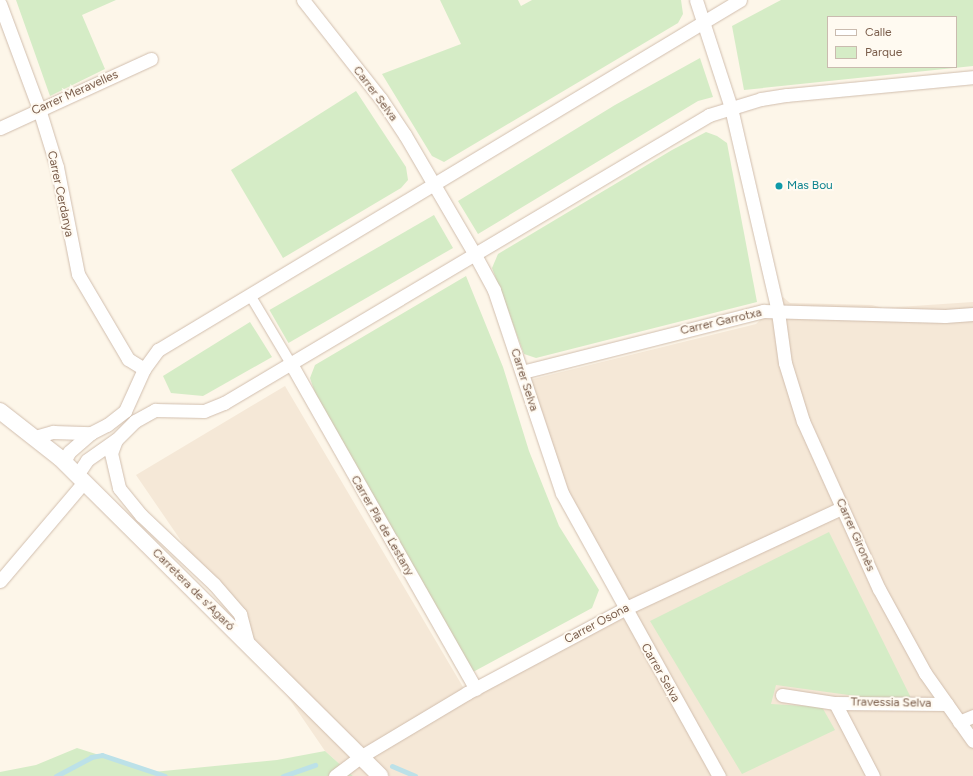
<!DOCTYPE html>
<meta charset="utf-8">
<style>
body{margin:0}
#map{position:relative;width:973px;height:776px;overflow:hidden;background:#fdf6e9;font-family:Figtree,sans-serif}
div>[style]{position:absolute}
.residential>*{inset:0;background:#f5e8d7}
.green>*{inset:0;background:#d5ecc6;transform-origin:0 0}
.stream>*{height:5px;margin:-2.5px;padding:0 2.5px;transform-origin:2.5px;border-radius:2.5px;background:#bce1e8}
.roads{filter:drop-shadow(0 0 1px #d1beae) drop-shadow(0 0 1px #d1beae)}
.pedestrian>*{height:10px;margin:-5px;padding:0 5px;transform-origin:5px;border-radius:5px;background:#fff}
.minor>*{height:13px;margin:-6.5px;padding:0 6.5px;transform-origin:6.5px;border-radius:6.5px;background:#fff}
.tertiary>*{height:16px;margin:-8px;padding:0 8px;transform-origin:8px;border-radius:8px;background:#fff}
.dots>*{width:11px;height:11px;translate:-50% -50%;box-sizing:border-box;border:2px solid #fffaf1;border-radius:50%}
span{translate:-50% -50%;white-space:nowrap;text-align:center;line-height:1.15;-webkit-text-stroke:4px #fffaf1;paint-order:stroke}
.street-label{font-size:12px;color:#7a5d4b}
.culture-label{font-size:12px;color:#0d838f}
.left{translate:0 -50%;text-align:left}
.legend{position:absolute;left:827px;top:16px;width:130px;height:52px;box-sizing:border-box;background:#fffaf1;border:1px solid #cabbaf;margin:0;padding:5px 7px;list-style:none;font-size:12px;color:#7a5d4b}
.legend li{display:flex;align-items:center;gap:8px;height:20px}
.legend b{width:20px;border:1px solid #cabbaf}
</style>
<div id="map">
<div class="residential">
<div style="clip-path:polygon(783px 297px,790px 303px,872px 305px,883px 308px,973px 302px,973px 776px,353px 776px,325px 751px,136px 475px,285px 386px,466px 692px,624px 608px,562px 493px,529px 380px,756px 324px)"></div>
</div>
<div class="green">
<div style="clip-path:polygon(16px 0,116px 0,82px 15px,105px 69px,50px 96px)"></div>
<div style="clip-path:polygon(440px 0,518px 0,521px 6px,532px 0,681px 0,683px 14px,678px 23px,444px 162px,432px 156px,382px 74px,461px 44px)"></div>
<div style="clip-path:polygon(evenodd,781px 0,973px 0,973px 66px,744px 90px,732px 26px,781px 0,828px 17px,956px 17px,956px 67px,828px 67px,828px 17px)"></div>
<div style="clip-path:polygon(700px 58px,713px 97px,698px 101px,478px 234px,458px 201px,615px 105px)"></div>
<div style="clip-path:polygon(356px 91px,406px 167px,408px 180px,401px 188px,283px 258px,231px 170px)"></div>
<div style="clip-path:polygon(706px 132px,717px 136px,727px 143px,757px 302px,536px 358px,524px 354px,492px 268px,498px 254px,672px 150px)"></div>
<div style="left:434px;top:215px;width:38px;height:190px;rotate:60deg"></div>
<div style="clip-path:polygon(466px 276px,503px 367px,529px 451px,559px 526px,599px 590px,592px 608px,473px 672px,322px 414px,310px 378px,315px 365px)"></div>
<div style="clip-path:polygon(250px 322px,272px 357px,203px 396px,171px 393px,163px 376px)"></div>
<div style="clip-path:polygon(829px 532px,914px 704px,776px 685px,771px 704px,822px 707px,835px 730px,742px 774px,650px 621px)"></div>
<div style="clip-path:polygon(77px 748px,153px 772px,277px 760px,325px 751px,353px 776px,0 776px,0 772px,36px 765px)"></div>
</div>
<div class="stream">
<div style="left:392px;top:766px;width:25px;rotate:23deg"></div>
<div style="left:56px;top:776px;width:40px;rotate:-28deg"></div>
<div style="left:91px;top:757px;width:11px;rotate:-10deg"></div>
<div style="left:102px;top:755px;width:66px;rotate:18.4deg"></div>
<div style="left:283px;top:776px;width:34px;rotate:-19deg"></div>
</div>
<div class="roads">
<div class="pedestrian">
<div style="left:250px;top:295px;width:78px;rotate:59.2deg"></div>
</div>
<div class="minor">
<div style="left:303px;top:0;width:126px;rotate:51.8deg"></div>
<div style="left:381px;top:99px;width:43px;rotate:56.3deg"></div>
<div style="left:405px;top:135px;width:137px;rotate:59.7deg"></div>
<div style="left:474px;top:253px;width:42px;rotate:61.6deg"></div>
<div style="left:494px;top:290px;width:214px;rotate:71.5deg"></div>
<div style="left:562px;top:493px;width:324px;rotate:61deg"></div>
<div style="left:696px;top:0;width:114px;rotate:72deg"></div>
<div style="left:731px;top:108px;width:209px;rotate:77deg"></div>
<div style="left:778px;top:312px;width:51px;rotate:82.2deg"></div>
<div style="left:785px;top:363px;width:61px;rotate:72.8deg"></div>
<div style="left:803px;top:421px;width:184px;rotate:65.7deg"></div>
<div style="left:879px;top:589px;width:96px;rotate:61.3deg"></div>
<div style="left:925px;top:673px;width:83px;rotate:54.8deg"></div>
<div style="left:0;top:4px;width:112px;rotate:69.6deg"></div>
<div style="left:39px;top:109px;width:61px;rotate:72.8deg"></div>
<div style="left:57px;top:167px;width:109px;rotate:78.9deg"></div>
<div style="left:78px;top:274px;width:99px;rotate:59.5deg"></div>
<div style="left:128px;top:359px;width:19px;rotate:32deg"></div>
<div style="left:0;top:128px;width:166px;rotate:-24.6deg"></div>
<div style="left:290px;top:362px;width:376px;rotate:60.4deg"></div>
<div style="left:522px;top:372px;width:249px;rotate:-14.2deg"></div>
<div style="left:763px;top:311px;width:182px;rotate:1.6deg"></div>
<div style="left:945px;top:316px;width:28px;rotate:-4deg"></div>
<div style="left:35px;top:437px;width:19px;rotate:-16deg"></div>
<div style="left:53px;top:432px;width:38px;rotate:2deg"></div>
<div style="left:116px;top:440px;width:14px;rotate:111deg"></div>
<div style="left:111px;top:453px;width:36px;rotate:77deg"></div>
<div style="left:119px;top:488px;width:35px;rotate:51deg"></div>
<div style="left:141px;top:515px;width:100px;rotate:43.4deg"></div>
<div style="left:214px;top:584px;width:40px;rotate:49deg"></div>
<div style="left:240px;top:614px;width:34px;rotate:75deg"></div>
<div style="left:64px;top:462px;width:11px;rotate:-63deg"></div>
<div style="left:69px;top:452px;width:29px;rotate:-41deg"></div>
<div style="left:91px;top:433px;width:18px;rotate:-27deg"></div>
<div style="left:107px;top:425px;width:23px;rotate:-38deg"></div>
<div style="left:125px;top:411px;width:46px;rotate:-65.7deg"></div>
<div style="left:144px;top:369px;width:24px;rotate:-54deg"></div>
<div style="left:158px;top:350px;width:679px;rotate:-31.02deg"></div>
<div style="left:77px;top:475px;width:18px;rotate:-56deg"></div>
<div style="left:87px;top:460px;width:35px;rotate:-35deg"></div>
<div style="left:116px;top:440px;width:27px;rotate:-45deg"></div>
<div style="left:135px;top:421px;width:23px;rotate:-29deg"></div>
<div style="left:155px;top:410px;width:49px;rotate:1.2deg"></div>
<div style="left:204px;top:411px;width:22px;rotate:-22deg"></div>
<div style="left:224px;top:403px;width:564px;rotate:-30.7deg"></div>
<div style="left:709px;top:115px;width:54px;rotate:-17.1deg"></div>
<div style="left:761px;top:99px;width:26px;rotate:-9deg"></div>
<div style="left:787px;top:95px;width:187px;rotate:-5.5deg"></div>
<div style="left:0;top:581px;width:130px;rotate:-49.7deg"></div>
<div style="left:782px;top:695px;width:54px;rotate:8.6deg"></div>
<div style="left:835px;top:703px;width:112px;rotate:0.5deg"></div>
<div style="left:835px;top:703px;width:82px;rotate:62.5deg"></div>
<div style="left:959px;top:722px;width:15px;rotate:-23deg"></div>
<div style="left:335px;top:776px;width:31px;rotate:-37deg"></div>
<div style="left:360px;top:757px;width:125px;rotate:-30.9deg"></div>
<div style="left:467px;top:693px;width:178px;rotate:-28.1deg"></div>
<div style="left:624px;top:609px;width:240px;rotate:-24.9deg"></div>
</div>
<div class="tertiary">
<div style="left:0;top:411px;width:76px;rotate:38.1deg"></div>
<div style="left:60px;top:458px;width:451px;rotate:44.8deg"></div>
</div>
</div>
<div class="dots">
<div style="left:779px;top:186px;background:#0f9aa8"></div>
</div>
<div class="street-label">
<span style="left:75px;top:93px;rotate:-24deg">Carrer Meravelles</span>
<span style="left:375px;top:94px;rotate:53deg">Carrer Selva</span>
<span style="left:60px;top:194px;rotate:78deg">Carrer Cerdanya</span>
<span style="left:721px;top:322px;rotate:-13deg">Carrer Garrotxa</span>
<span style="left:524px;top:380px;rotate:72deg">Carrer Selva</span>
<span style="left:382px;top:526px;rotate:60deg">Carrer Pla de Ľestany</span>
<span style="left:855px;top:535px;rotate:66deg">Carrer Gironès</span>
<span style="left:193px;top:590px;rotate:45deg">Carretera de s'Agaró</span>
<span style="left:597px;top:624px;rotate:-28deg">Carrer Osona</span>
<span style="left:660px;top:673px;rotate:60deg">Carrer Selva</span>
<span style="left:891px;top:703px;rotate:1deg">Travessia Selva</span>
</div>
<div class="culture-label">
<span class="left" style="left:787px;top:186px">Mas Bou</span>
</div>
<ul class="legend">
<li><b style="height:5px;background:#fff"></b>Calle</li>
<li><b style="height:11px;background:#d5ecc6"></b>Parque</li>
</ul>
</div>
